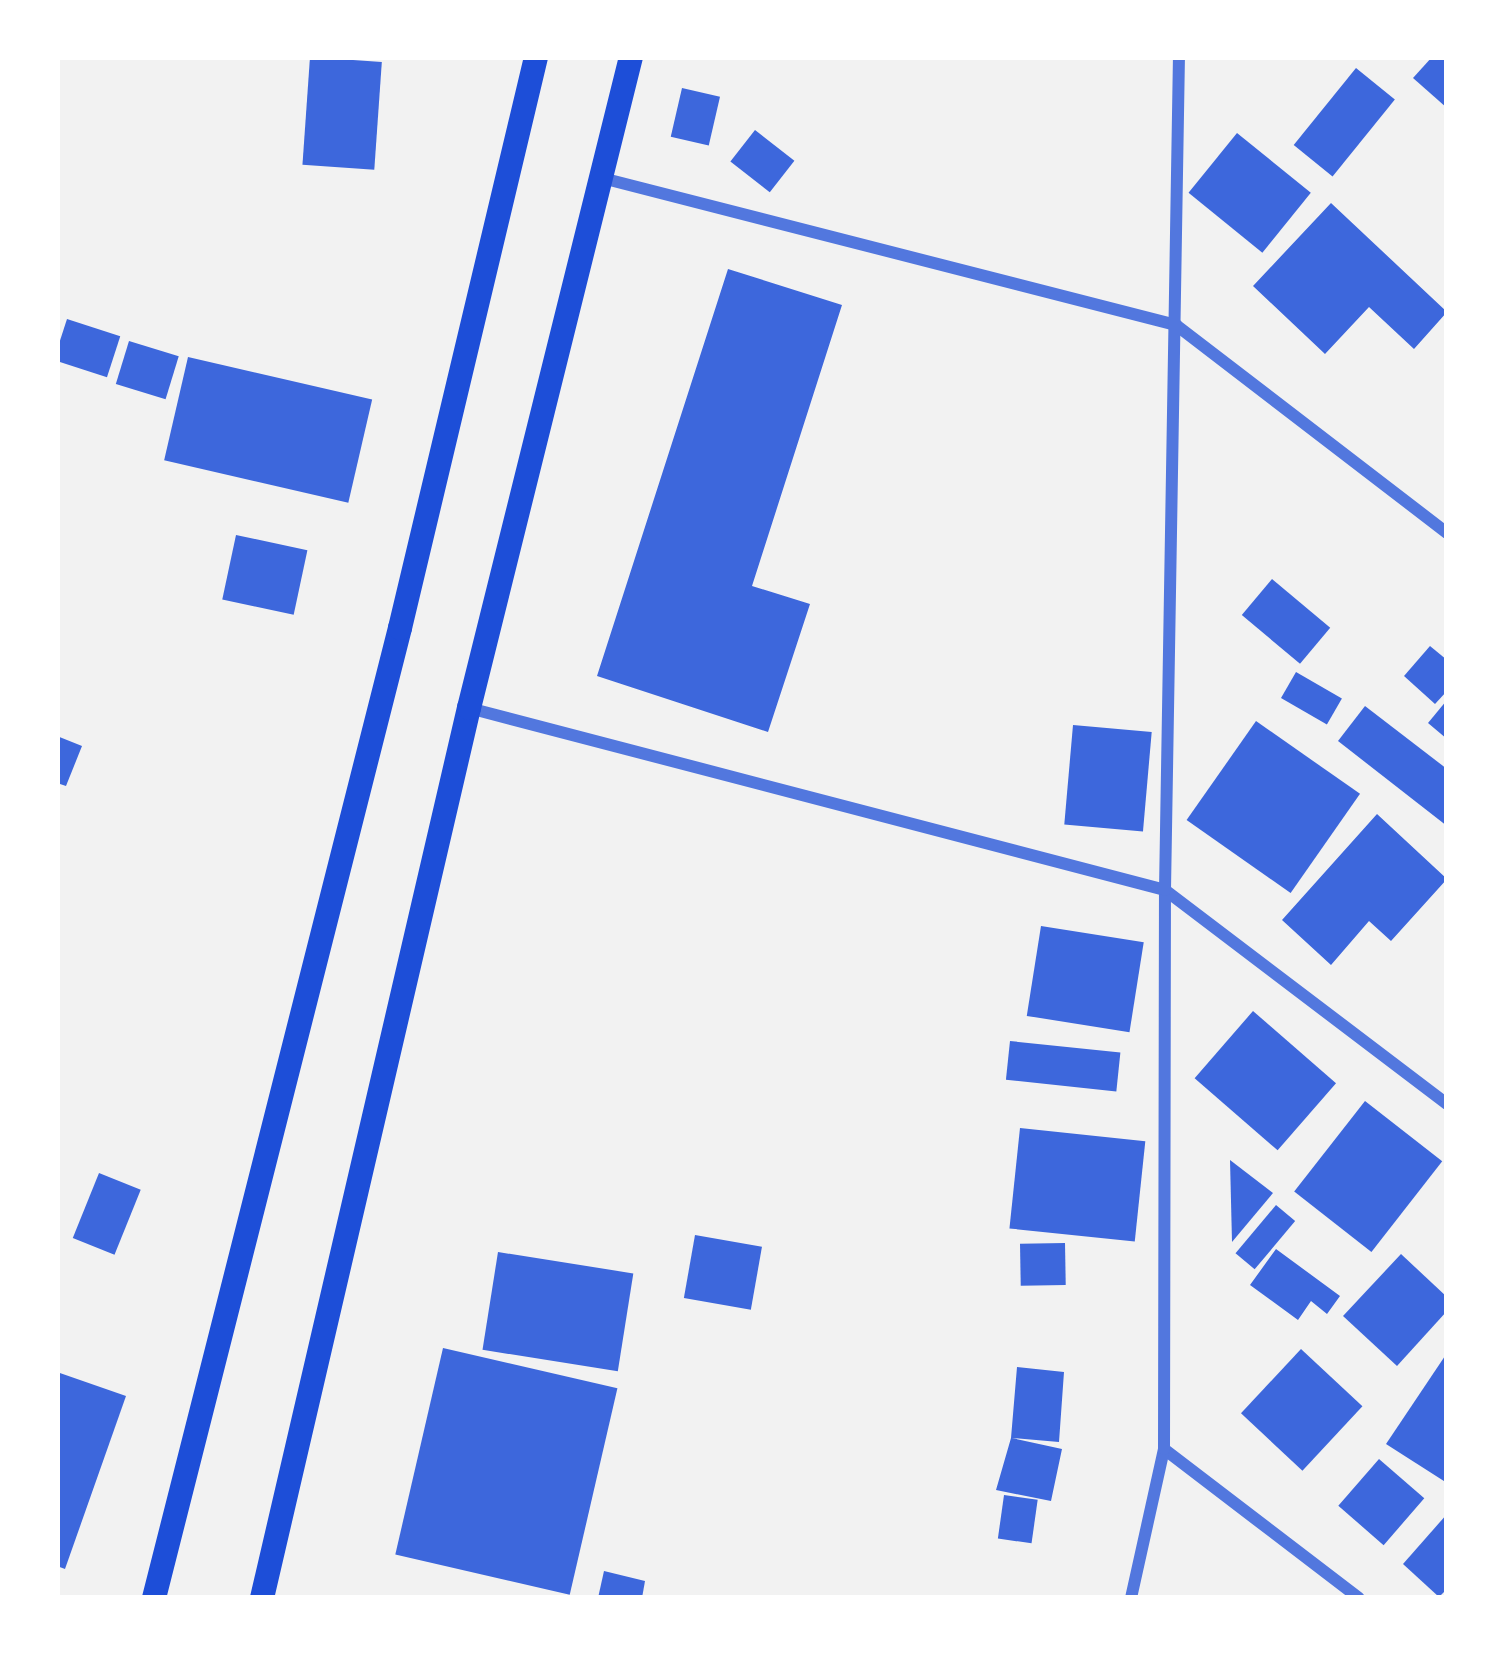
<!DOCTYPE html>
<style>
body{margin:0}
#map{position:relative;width:1504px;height:1655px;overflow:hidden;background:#f2f2f2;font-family:"Noto Sans",sans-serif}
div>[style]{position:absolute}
.building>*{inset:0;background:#3d67dc;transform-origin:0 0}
.minor>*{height:12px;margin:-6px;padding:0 6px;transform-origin:6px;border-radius:6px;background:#5277de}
.secondary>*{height:24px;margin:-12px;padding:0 12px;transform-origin:12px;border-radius:12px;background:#1d4ed8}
span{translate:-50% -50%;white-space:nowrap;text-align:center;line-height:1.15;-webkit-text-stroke:12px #fff;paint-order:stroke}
.frame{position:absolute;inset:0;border:60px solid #fff;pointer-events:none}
</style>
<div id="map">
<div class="building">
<div style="left:310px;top:57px;width:72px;height:108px;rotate:4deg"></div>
<div style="clip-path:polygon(1432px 57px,1447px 57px,1447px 108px,1413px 78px)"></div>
<div style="left:1356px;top:68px;width:50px;height:99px;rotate:39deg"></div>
<div style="left:682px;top:88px;width:39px;height:50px;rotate:13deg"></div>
<div style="left:755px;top:130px;width:50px;height:40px;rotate:38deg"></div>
<div style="left:1237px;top:133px;width:95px;height:77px;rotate:39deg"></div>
<div style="clip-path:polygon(1331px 203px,1447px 312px,1414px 349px,1369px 307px,1325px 354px,1253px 286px)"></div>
<div style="clip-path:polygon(728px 269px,842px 305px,752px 586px,810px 604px,768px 732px,597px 676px)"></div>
<div style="left:67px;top:319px;width:56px;height:43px;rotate:18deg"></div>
<div style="left:129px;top:341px;width:52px;height:45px;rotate:17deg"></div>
<div style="left:188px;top:357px;width:189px;height:106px;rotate:13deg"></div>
<div style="left:236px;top:535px;width:73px;height:66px;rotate:12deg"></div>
<div style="left:1272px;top:579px;width:76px;height:47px;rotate:40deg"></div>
<div style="clip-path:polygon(1430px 646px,1447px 660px,1447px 691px,1435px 704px,1404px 676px)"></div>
<div style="left:1296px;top:672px;width:53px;height:30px;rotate:30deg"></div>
<div style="clip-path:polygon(1447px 700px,1447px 739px,1428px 723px)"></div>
<div style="clip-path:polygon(1365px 706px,1447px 769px,1447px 826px,1338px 741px)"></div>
<div style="left:1256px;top:721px;width:127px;height:121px;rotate:35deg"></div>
<div style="left:1073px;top:725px;width:79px;height:100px;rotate:5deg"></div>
<div style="clip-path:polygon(57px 736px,82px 746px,66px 786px,57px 783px)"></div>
<div style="clip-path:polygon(1377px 814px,1447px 879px,1391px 941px,1369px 921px,1331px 965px,1282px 920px)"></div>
<div style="left:1041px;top:926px;width:104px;height:91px;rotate:9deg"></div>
<div style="left:1253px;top:1011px;width:110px;height:89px;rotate:41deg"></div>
<div style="left:1010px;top:1041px;width:111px;height:39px;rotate:6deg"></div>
<div style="left:1365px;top:1101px;width:98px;height:115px;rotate:38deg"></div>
<div style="left:1020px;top:1128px;width:126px;height:101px;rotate:6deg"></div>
<div style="clip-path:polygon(1230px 1160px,1273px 1193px,1232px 1242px)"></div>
<div style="left:99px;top:1173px;width:45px;height:70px;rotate:22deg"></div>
<div style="left:1276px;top:1205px;width:25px;height:63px;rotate:40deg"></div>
<div style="left:695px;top:1235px;width:68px;height:64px;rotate:10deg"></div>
<div style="left:1065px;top:1243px;width:42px;height:45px;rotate:89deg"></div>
<div style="clip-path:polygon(1276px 1249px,1340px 1296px,1327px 1314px,1311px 1301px,1298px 1320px,1250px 1285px)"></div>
<div style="left:498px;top:1252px;width:137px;height:99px;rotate:9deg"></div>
<div style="clip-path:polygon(1401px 1254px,1447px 1297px,1447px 1311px,1397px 1366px,1343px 1316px)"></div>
<div style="left:443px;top:1348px;width:179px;height:212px;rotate:13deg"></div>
<div style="left:1301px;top:1349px;width:84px;height:88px;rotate:43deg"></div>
<div style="clip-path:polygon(1447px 1353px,1447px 1483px,1386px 1444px)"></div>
<div style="clip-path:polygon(1017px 1367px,1064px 1372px,1059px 1442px,1012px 1438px,1062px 1449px,1051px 1501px,996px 1490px,1011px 1438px)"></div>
<div style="clip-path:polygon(57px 1372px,126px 1396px,65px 1569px,57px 1566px)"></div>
<div style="left:1379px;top:1459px;width:60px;height:62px;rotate:41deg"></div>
<div style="left:1004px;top:1495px;width:34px;height:44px;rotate:8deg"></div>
<div style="clip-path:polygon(1447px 1514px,1447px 1589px,1439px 1597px,1403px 1564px)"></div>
<div style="clip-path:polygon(604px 1571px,645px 1581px,642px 1598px,598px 1598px)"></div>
</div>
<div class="minor">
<div style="left:602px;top:178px;width:593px;rotate:14.36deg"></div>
<div style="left:1176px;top:325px;width:342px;rotate:37.5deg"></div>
<div style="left:469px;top:708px;width:719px;rotate:14.65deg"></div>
<div style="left:1165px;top:890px;width:354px;rotate:37.2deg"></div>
<div style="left:1164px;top:1449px;width:245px;rotate:37.4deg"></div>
<div style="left:1131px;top:1598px;width:153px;rotate:-77.5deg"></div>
<div style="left:1164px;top:1449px;width:559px;rotate:-89.9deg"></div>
<div style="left:1165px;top:890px;width:833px;rotate:-89.04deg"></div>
</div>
<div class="secondary">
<div style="left:154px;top:1598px;width:1001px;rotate:-75.77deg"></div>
<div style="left:400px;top:628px;width:587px;rotate:-76.6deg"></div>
<div style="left:262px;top:1598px;width:914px;rotate:-76.91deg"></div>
<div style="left:469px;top:708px;width:671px;rotate:-76.03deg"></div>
</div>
<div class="frame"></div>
</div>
